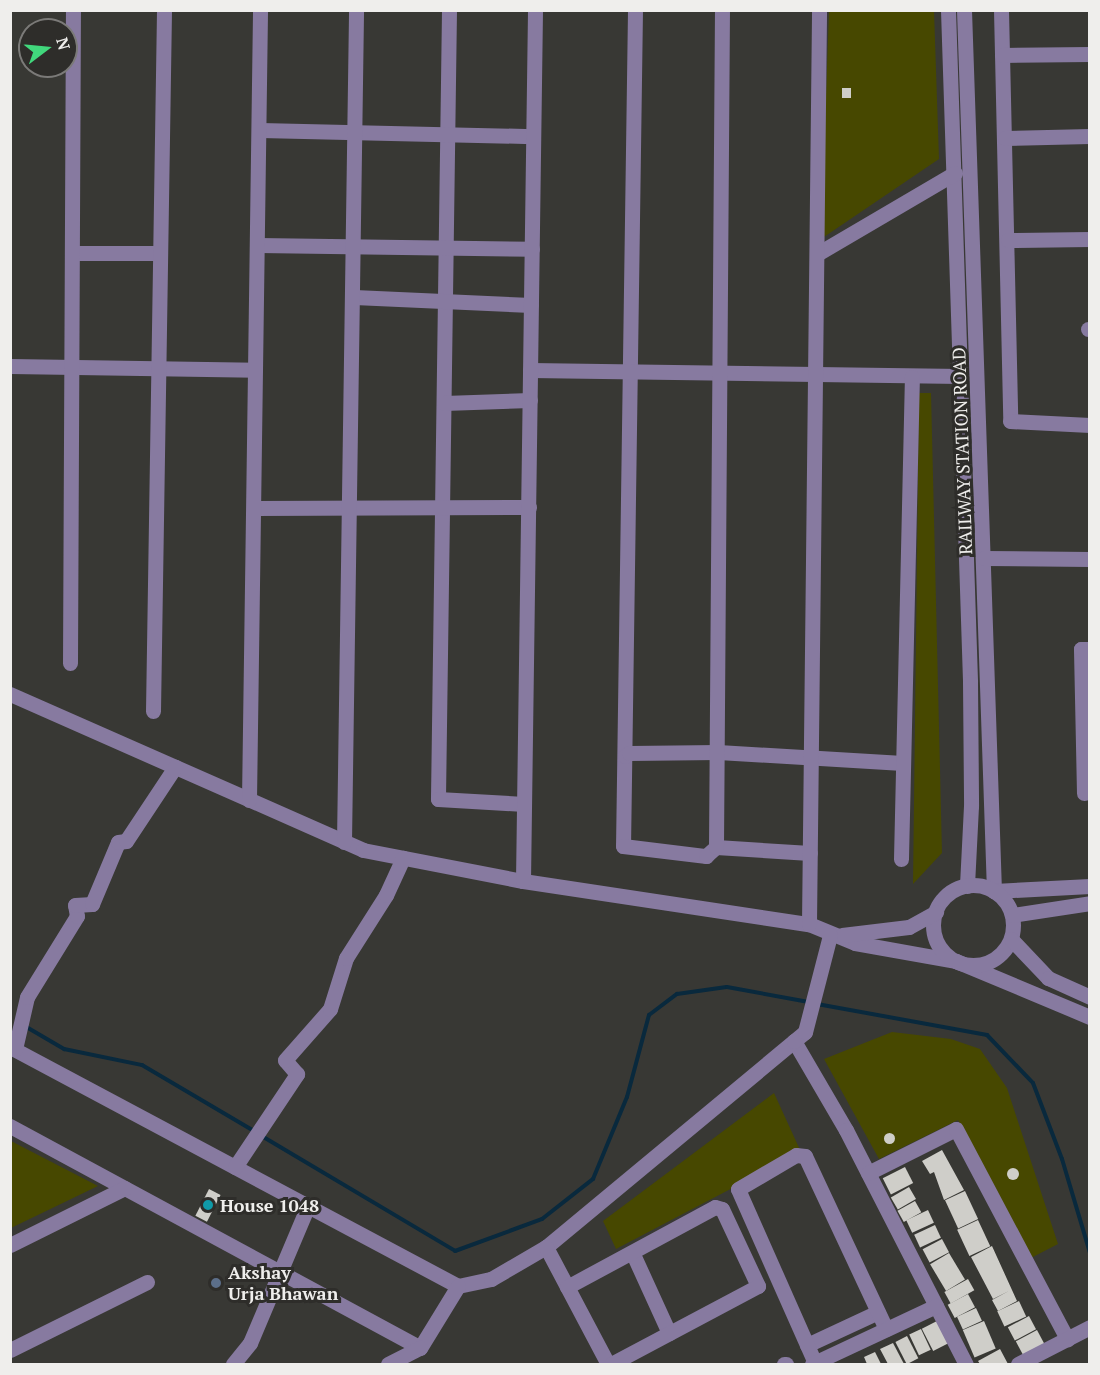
<!DOCTYPE html>
<style>
body{margin:0}
#map{position:relative;width:1100px;height:1375px;overflow:hidden;background:#383834;font-family:"PT Serif",serif}
div>[style]{position:absolute}
.green>*{inset:0;background:#474800}
.stream>*{height:4px;margin:-2px;padding:0 2px;transform-origin:2px;border-radius:2px;background:#09293d}
.building>*{inset:0;background:#cfcec9;transform-origin:0 0}
.round{border-radius:50%}
.minor>*{height:15px;margin:-7.5px;padding:0 7.5px;transform-origin:7.5px;border-radius:7.5px;background:#877aa0}
.minor>.ring{margin:-7.5px;padding:0;box-sizing:content-box;background:none;border:15px solid #877aa0;border-radius:50%}
.dots>*{width:16px;height:16px;translate:-50% -50%;box-sizing:border-box;border:3px solid #2e2d2a;border-radius:50%}
span{translate:-50% -50%;white-space:nowrap;text-align:center;line-height:1.15;-webkit-text-stroke:6px #2e2d2a;paint-order:stroke}
.street-label{font-size:18px;color:#efeeec}
.poi-label{font-size:18px;color:#efeeec;font-weight:700}
.left{translate:0 -50%;text-align:left}
.frame{position:absolute;inset:0;border:12px solid #efeeec;pointer-events:none}
.north{position:absolute;left:18px;top:18px;width:60px;height:60px;box-sizing:border-box;background:#2e2d2a;border:2px solid #7b7a78;border-radius:50%;rotate:74deg;font-size:16px;font-weight:700;line-height:24px;text-align:center;color:#efeeec}
.north::after{content:'';display:block;margin:auto;width:21px;height:27px;background:#41d77c;clip-path:polygon(50% 0,100% 100%,50% 72%,0 100%)}
</style>
<div id="map">
<div class="green">
<div style="clip-path:polygon(829px 11px,934px 11px,939px 159px,821px 239px)"></div>
<div style="clip-path:polygon(919px 393px,931px 393px,942px 853px,913px 884px)"></div>
<div style="clip-path:polygon(892px 1032px,951px 1039px,980px 1049px,1007px 1088px,1058px 1244px,1031px 1258px,958px 1120px,879px 1159px,824px 1059px)"></div>
<div style="clip-path:polygon(774px 1093px,801px 1152px,616px 1249px,603px 1221px)"></div>
<div style="clip-path:polygon(11px 1141px,98px 1186px,11px 1228px)"></div>
</div>
<div class="stream">
<div style="left:817px;top:1004px;width:173px;rotate:10.3deg"></div>
<div style="left:987px;top:1035px;width:66px;rotate:46.2deg"></div>
<div style="left:1033px;top:1083px;width:81px;rotate:69.1deg"></div>
<div style="left:1062px;top:1159px;width:98px;rotate:73.4deg"></div>
<div style="left:23px;top:1025px;width:48px;rotate:30.3deg"></div>
<div style="left:64px;top:1049px;width:80px;rotate:11.6deg"></div>
<div style="left:142px;top:1065px;width:130px;rotate:30.5deg"></div>
<div style="left:260px;top:1135px;width:227px;rotate:30.7deg"></div>
<div style="left:455px;top:1251px;width:93px;rotate:-20.2deg"></div>
<div style="left:542px;top:1219px;width:65px;rotate:-38.1deg"></div>
<div style="left:593px;top:1179px;width:89px;rotate:-67.5deg"></div>
<div style="left:627px;top:1097px;width:85px;rotate:-75deg"></div>
<div style="left:649px;top:1015px;width:35px;rotate:-37deg"></div>
<div style="left:677px;top:994px;width:50px;rotate:-8deg"></div>
<div style="left:727px;top:987px;width:83px;rotate:10.4deg"></div>
</div>
<div class="building">
<div style="left:842px;top:88px;width:9px;height:10px"></div>
<div class="round" style="left:883.5px;top:1132.5px;width:11px;height:11px"></div>
<div style="clip-path:polygon(942px 1150px,964px 1190px,944px 1200px,934px 1172px,930px 1174px,922px 1161px)"></div>
<div style="left:905px;top:1167px;width:18px;height:25px;rotate:63deg"></div>
<div class="round" style="left:1007px;top:1168px;width:12px;height:12px"></div>
<div style="left:909px;top:1187px;width:14px;height:21px;rotate:60deg"></div>
<div style="left:209px;top:1189px;width:13px;height:30px;rotate:27deg"></div>
<div style="left:965px;top:1191px;width:31px;height:22px;rotate:65deg"></div>
<div style="left:915px;top:1201px;width:13px;height:20px;rotate:61deg"></div>
<div style="left:928px;top:1210px;width:14px;height:24px;rotate:65deg"></div>
<div style="left:978px;top:1220px;width:29px;height:23px;rotate:65deg"></div>
<div style="left:935px;top:1225px;width:14px;height:23px;rotate:65deg"></div>
<div style="left:942px;top:1239px;width:15px;height:22px;rotate:62deg"></div>
<div style="clip-path:polygon(992px 1246px,1017px 1301px,998px 1311px,992px 1300px,1009px 1291px,993px 1299px,971px 1257px)"></div>
<div style="left:949px;top:1253px;width:31px;height:22px;rotate:59deg"></div>
<div style="left:968px;top:1279px;width:13px;height:27px;rotate:61deg"></div>
<div style="left:968px;top:1294px;width:15px;height:23px;rotate:62deg"></div>
<div style="left:1019px;top:1301px;width:17px;height:24px;rotate:65deg"></div>
<div style="left:976px;top:1308px;width:14px;height:21px;rotate:65deg"></div>
<div style="left:1029px;top:1316px;width:15px;height:24px;rotate:62deg"></div>
<div style="left:937px;top:1321px;width:25px;height:17px;rotate:63deg"></div>
<div style="left:984px;top:1321px;width:30px;height:23px;rotate:67deg"></div>
<div style="left:921px;top:1329px;width:23px;height:13px;rotate:65deg"></div>
<div style="left:1037px;top:1330px;width:17px;height:24px;rotate:62deg"></div>
<div style="left:907px;top:1336px;width:25px;height:13px;rotate:63deg"></div>
<div style="clip-path:polygon(893px 1343px,904px 1364px,888px 1364px,880px 1349px)"></div>
<div style="clip-path:polygon(1000px 1349px,1008px 1364px,980px 1364px,978px 1361px)"></div>
<div style="clip-path:polygon(875px 1352px,881px 1364px,867px 1364px,864px 1357px)"></div>
</div>
<div class="minor">
<div style="left:449px;top:10px;width:789px;rotate:90.8deg"></div>
<div style="left:438px;top:799px;width:86px;rotate:3.3deg"></div>
<div style="left:635px;top:10px;width:836px;rotate:90.82deg"></div>
<div style="left:623px;top:846px;width:84px;rotate:6.9deg"></div>
<div style="left:706px;top:856px;width:13px;rotate:-42deg"></div>
<div style="left:716px;top:847px;width:94px;rotate:3.7deg"></div>
<div style="left:948px;top:10px;width:672px;rotate:88.12deg"></div>
<div style="left:970px;top:682px;width:124px;rotate:89.5deg"></div>
<div style="left:971px;top:806px;width:80px;rotate:92.9deg"></div>
<div style="left:964px;top:10px;width:882px;rotate:88.05deg"></div>
<div style="left:994px;top:891px;width:96px;rotate:-3deg"></div>
<div style="left:1001px;top:10px;width:411px;rotate:88.7deg"></div>
<div style="left:1010px;top:421px;width:80px;rotate:2.9deg"></div>
<div style="left:1002px;top:55px;width:88px;rotate:-0.7deg"></div>
<div style="left:260px;top:130px;width:273px;rotate:1.3deg"></div>
<div style="left:1005px;top:138px;width:85px;rotate:-1.3deg"></div>
<div style="left:1008px;top:240px;width:82px;rotate:-0.7deg"></div>
<div style="left:258px;top:245px;width:274px;rotate:0.8deg"></div>
<div style="left:72px;top:253px;width:88px"></div>
<div style="left:817px;top:254px;width:160px;rotate:-30.4deg"></div>
<div style="left:354px;top:297px;width:177px;rotate:2.6deg"></div>
<div style="left:1088px;top:329px;width:2px"></div>
<div style="left:10px;top:366px;width:245px;rotate:0.9deg"></div>
<div style="left:530px;top:370px;width:431px;rotate:0.8deg"></div>
<div style="left:444px;top:403px;width:86px;rotate:-2deg"></div>
<div style="left:255px;top:508px;width:274px;rotate:-0.2deg"></div>
<div style="left:984px;top:558px;width:106px;rotate:0.5deg"></div>
<div style="left:70px;top:663px;width:653px;rotate:-89.74deg"></div>
<div style="left:10px;top:694px;width:386px;rotate:23.8deg"></div>
<div style="left:363px;top:850px;width:163px;rotate:11deg"></div>
<div style="left:523px;top:881px;width:289px;rotate:8.6deg"></div>
<div style="left:809px;top:924px;width:50px;rotate:22.4deg"></div>
<div style="left:855px;top:943px;width:103px;rotate:10.1deg"></div>
<div style="left:956px;top:961px;width:145px;rotate:22.7deg"></div>
<div style="left:153px;top:711px;width:701px;rotate:-89.1deg"></div>
<div style="left:625px;top:756px;width:5px;rotate:-37deg"></div>
<div style="left:629px;top:753px;width:89px;rotate:-0.6deg"></div>
<div style="left:718px;top:752px;width:185px;rotate:3.4deg"></div>
<div style="left:1084px;top:793px;width:144px;rotate:-91.2deg"></div>
<div style="left:1081px;top:649px;width:9px"></div>
<div style="left:249px;top:800px;width:790px;rotate:-89.2deg"></div>
<div style="left:344px;top:842px;width:832px;rotate:-89.17deg"></div>
<div style="left:716px;top:847px;width:837px;rotate:-89.59deg"></div>
<div style="left:901px;top:859px;width:482px;rotate:-88.7deg"></div>
<div style="left:523px;top:881px;width:871px;rotate:-89.21deg"></div>
<div class="ring" style="left:933px;top:885px;width:65px;height:65px"></div>
<div style="left:1012px;top:915px;width:79px;rotate:-8.7deg"></div>
<div style="left:809px;top:924px;width:914px;rotate:-89.37deg"></div>
<div style="left:842px;top:935px;width:67px;rotate:-6.8deg"></div>
<div style="left:909px;top:927px;width:31px;rotate:-29deg"></div>
<div style="left:1011px;top:939px;width:54px;rotate:46.5deg"></div>
<div style="left:1048px;top:978px;width:46px;rotate:24.3deg"></div>
<div style="left:794px;top:1041px;width:103px;rotate:59.7deg"></div>
<div style="left:846px;top:1130px;width:263px;rotate:62.9deg"></div>
<div style="left:10px;top:1047px;width:508px;rotate:28.08deg"></div>
<div style="left:458px;top:1286px;width:34px;rotate:-12deg"></div>
<div style="left:491px;top:1279px;width:64px;rotate:-30.2deg"></div>
<div style="left:546px;top:1247px;width:322px;rotate:-39.7deg"></div>
<div style="left:794px;top:1041px;width:14px;rotate:-39deg"></div>
<div style="left:805px;top:1032px;width:100px;rotate:-75.5deg"></div>
<div style="left:15px;top:1049px;width:53px;rotate:-77deg"></div>
<div style="left:27px;top:997px;width:95px;rotate:-58.3deg"></div>
<div style="left:77px;top:916px;width:11px;rotate:-100deg"></div>
<div style="left:75px;top:905px;width:17px;rotate:-3deg"></div>
<div style="left:92px;top:904px;width:67px;rotate:-67.2deg"></div>
<div style="left:118px;top:842px;width:8px;rotate:-7deg"></div>
<div style="left:126px;top:841px;width:89px;rotate:-56.5deg"></div>
<div style="left:10px;top:1126px;width:466px;rotate:28.4deg"></div>
<div style="left:420px;top:1348px;width:73px;rotate:-58.5deg"></div>
<div style="left:235px;top:1167px;width:112px;rotate:-56.3deg"></div>
<div style="left:297px;top:1074px;width:18px;rotate:-131deg"></div>
<div style="left:285px;top:1060px;width:68px;rotate:-48.6deg"></div>
<div style="left:330px;top:1009px;width:53px;rotate:-72.6deg"></div>
<div style="left:346px;top:958px;width:75px;rotate:-57.6deg"></div>
<div style="left:386px;top:895px;width:41px;rotate:-65.3deg"></div>
<div style="left:868px;top:1173px;width:98px;rotate:-26.6deg"></div>
<div style="left:956px;top:1129px;width:238px;rotate:62.1deg"></div>
<div style="left:10px;top:1245px;width:128px;rotate:-26.4deg"></div>
<div style="left:546px;top:1247px;width:132px;rotate:62.1deg"></div>
<div style="left:633px;top:1254px;width:87px;rotate:65.5deg"></div>
<div style="left:567px;top:1287px;width:168px;rotate:-28.4deg"></div>
<div style="left:715px;top:1207px;width:7px;rotate:16deg"></div>
<div style="left:722px;top:1209px;width:85px;rotate:64.9deg"></div>
<div style="left:758px;top:1286px;width:166px;rotate:152deg"></div>
<div style="left:807px;top:1345px;width:78px;rotate:-24.9deg"></div>
<div style="left:10px;top:1350px;width:153px;rotate:-26.4deg"></div>
<div style="left:815px;top:1363px;width:190px;rotate:-113.9deg"></div>
<div style="left:738px;top:1189px;width:67px;rotate:-30.4deg"></div>
<div style="left:796px;top:1155px;width:9px;rotate:6deg"></div>
<div style="left:805px;top:1156px;width:191px;rotate:64.9deg"></div>
<div style="left:233px;top:1364px;width:27px;rotate:-51deg"></div>
<div style="left:250px;top:1343px;width:149px;rotate:-67.1deg"></div>
<div style="left:388px;top:1364px;width:36px;rotate:-27deg"></div>
<div style="left:784px;top:1364px;width:2px"></div>
<div style="left:812px;top:1364px;width:137px;rotate:-25.1deg"></div>
<div style="left:1018px;top:1364px;width:81px;rotate:-27.2deg"></div>
</div>
<div class="dots">
<div style="left:208px;top:1205px;background:#0f9aa8"></div>
<div style="left:216px;top:1283px;background:#5c6f8a"></div>
</div>
<div class="street-label">
<span style="left:962px;top:451px;rotate:-92deg">RAILWAY STATION ROAD</span>
</div>
<div class="poi-label">
<span class="left" style="left:220px;top:1205px">House 1048</span>
<span class="left" style="left:228px;top:1283px">Akshay<br>Urja Bhawan</span>
</div>
<div class="frame"></div>
<div class="north">N</div>
</div>
